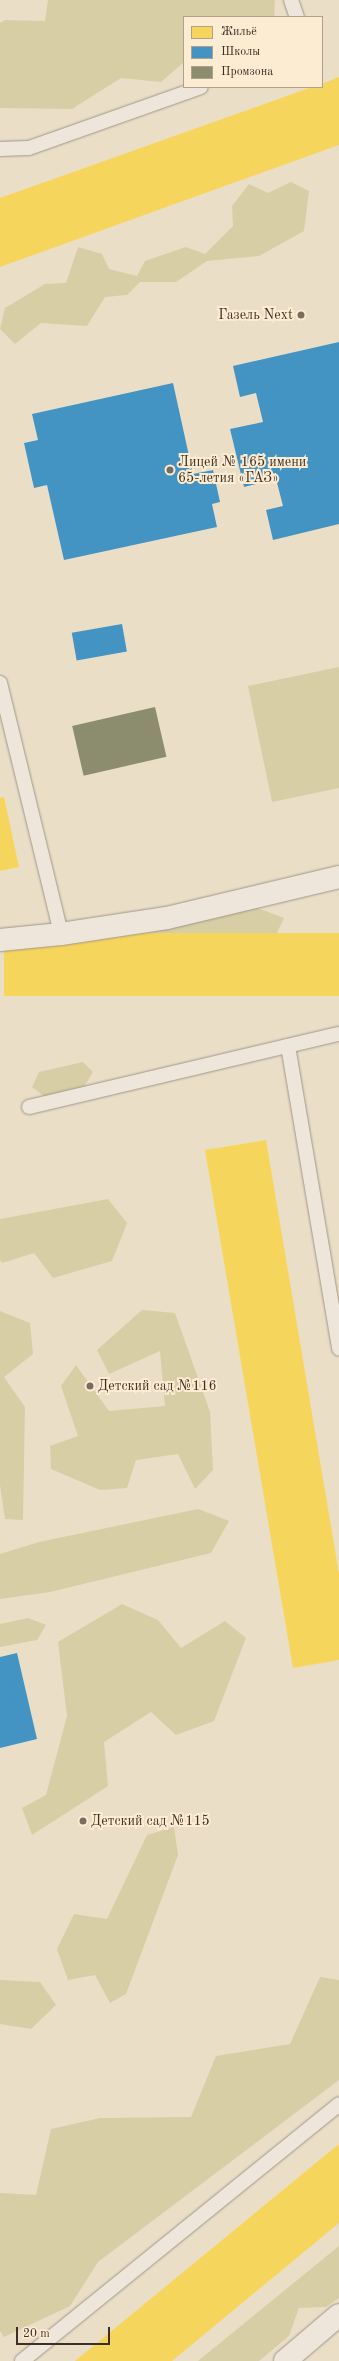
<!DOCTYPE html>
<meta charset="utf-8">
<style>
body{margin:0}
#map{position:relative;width:339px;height:2361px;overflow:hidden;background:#ebdec7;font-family:"Old Standard TT",serif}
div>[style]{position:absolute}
.green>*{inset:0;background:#d7cea5}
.homes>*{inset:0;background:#f6d55c;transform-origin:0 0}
.schools>*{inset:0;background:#4393c3;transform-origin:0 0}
.industry>*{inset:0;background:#8c8c6e;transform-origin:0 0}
.roads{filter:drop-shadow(0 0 1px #a09689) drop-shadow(0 0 1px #a09689)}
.lane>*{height:14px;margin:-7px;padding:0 7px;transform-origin:7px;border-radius:7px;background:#eee6db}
.street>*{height:22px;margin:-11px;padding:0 11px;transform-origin:11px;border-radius:11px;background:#eee6db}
.secondary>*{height:22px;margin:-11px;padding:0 11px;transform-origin:11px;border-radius:11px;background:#eee6db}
.dots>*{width:11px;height:11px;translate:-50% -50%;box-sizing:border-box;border:2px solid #fcecd1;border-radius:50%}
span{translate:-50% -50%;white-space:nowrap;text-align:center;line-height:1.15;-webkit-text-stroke:4px #fcecd1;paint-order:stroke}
.poi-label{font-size:14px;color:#3e2e28}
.right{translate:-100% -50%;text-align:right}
.left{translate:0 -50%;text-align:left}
.legend{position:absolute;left:183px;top:16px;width:140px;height:72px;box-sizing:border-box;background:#fcecd1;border:1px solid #b0a08d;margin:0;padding:5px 7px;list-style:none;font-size:12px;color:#3e2e28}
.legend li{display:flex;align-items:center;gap:8px;height:20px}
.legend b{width:20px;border:1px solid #b0a08d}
.scale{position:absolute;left:16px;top:2327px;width:94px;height:18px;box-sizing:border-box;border:2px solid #3e2e28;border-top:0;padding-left:5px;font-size:12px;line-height:14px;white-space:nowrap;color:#3e2e28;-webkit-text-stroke:3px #fcecd1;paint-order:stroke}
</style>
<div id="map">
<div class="green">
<div style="clip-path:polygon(48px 0,275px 0,274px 17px,184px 17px,184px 62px,161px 82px,121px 78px,72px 109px,0 108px,0 23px,5px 20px,45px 21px)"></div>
<div style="clip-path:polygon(291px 182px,309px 191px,304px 231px,259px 256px,207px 261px,176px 282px,140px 282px,127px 295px,105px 297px,87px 326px,41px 323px,15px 344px,0 329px,5px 308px,45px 284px,66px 283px,78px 247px,102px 254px,109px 269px,137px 276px,145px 261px,186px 247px,205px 254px,233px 226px,232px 206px,249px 184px,268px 193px)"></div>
<div style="clip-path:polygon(339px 667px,339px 788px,272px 802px,248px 686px)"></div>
<div style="clip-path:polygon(255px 907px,284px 918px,274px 939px,154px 966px,125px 961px,114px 978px,76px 985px,57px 971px,65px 952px,99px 944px,120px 951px,127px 938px)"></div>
<div style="clip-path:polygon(83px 1062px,93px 1072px,82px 1090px,45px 1097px,32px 1087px,39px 1072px)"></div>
<div style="clip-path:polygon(108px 1199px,127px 1223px,112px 1261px,53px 1278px,34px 1253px,2px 1263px,0 1260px,0 1219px)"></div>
<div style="clip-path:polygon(142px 1310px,175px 1313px,210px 1412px,213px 1470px,195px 1489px,178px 1454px,136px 1460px,127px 1488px,100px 1490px,51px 1469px,50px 1446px,78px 1436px,61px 1386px,76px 1365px,109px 1411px,165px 1406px,160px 1351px,109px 1374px,97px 1350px)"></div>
<div style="clip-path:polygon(0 1311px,30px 1323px,33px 1354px,4px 1377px,25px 1407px,23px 1520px,5px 1519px,0 1485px)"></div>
<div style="clip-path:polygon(198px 1509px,229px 1521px,211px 1553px,50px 1592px,0 1599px,0 1554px,39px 1542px)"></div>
<div style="clip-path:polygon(122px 1604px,158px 1620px,181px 1648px,225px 1621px,246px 1638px,214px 1721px,176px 1735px,151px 1712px,104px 1742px,108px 1786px,32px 1835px,22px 1808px,46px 1795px,67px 1716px,58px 1642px)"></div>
<div style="clip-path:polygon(28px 1618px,46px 1625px,37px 1640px,0 1647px,0 1624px)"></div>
<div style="clip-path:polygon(174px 1827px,178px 1855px,126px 1994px,110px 2003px,95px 1975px,68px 1980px,57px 1949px,74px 1914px,107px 1919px,147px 1835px)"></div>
<div style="clip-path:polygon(320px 1977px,339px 1980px,339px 2080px,98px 2262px,70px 2306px,4px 2337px,0 2331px,0 2193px,36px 2195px,51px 2129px,100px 2118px,191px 2117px,216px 2056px,290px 2044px)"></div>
<div style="clip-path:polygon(0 1980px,40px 1982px,56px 2005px,31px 2029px,0 2024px)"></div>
<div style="clip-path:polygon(339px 2246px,339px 2298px,326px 2307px,299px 2308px,289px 2336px,259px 2361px,198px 2361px)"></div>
</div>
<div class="homes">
<div style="clip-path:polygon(339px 77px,339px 145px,0 267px,0 198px,312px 87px,322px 87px,322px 84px)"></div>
<div style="clip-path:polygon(4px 797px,19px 867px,0 871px,0 798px)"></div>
<div style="left:339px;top:933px;width:63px;height:335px;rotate:90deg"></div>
<div style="clip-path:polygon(266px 1140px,339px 1574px,339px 1660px,293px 1668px,205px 1150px)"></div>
<div style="clip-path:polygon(339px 2144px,339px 2223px,172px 2361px,75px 2361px)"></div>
</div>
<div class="schools">
<div style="clip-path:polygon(339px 342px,339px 524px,273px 540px,266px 510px,283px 506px,276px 479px,244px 487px,230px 429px,263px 422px,256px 393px,240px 397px,233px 366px)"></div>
<div style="clip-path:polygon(173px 383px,193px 474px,213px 470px,220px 502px,212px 504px,217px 527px,64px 560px,47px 485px,34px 488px,24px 443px,38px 440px,32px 414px)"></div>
<div style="left:122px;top:624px;width:28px;height:51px;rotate:80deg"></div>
<div style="clip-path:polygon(17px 1653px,37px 1739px,0 1748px,0 1657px)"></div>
</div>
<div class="industry">
<div style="left:155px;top:707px;width:51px;height:85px;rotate:77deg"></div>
</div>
<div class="roads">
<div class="lane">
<div style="left:291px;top:0;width:18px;rotate:71deg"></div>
<div style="left:0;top:149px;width:29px;rotate:-2deg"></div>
<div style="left:29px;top:148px;width:182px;rotate:-19.5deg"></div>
<div style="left:0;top:683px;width:258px;rotate:76.3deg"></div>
<div style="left:288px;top:1046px;width:307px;rotate:80.4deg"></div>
<div style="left:29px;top:1107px;width:318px;rotate:-13.3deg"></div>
<div style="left:22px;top:2361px;width:408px;rotate:-39deg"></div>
</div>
<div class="street">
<div style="left:0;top:940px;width:61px;rotate:-5.6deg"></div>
<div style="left:61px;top:934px;width:107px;rotate:-8.6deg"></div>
<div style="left:167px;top:918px;width:177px;rotate:-13.4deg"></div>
</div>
<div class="secondary">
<div style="left:285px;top:2361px;width:71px;rotate:-40.4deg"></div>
</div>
</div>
<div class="dots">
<div style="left:301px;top:315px;background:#7b6c60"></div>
<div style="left:170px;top:470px;background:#7b6c60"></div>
<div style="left:90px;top:1386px;background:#7b6c60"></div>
<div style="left:83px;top:1821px;background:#7b6c60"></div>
</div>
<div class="poi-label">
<span class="right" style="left:293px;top:315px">Газель Next</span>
<span class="left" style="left:178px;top:470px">Лицей № 165 имени<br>65-летия «ГАЗ»</span>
<span class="left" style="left:98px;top:1386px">Детский сад №116</span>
<span class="left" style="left:91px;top:1821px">Детский сад №115</span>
</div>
<ul class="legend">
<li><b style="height:11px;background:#f6d55c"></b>Жильё</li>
<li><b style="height:11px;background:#4393c3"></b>Школы</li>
<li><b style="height:11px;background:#8c8c6e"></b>Промзона</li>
</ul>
<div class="scale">20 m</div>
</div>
